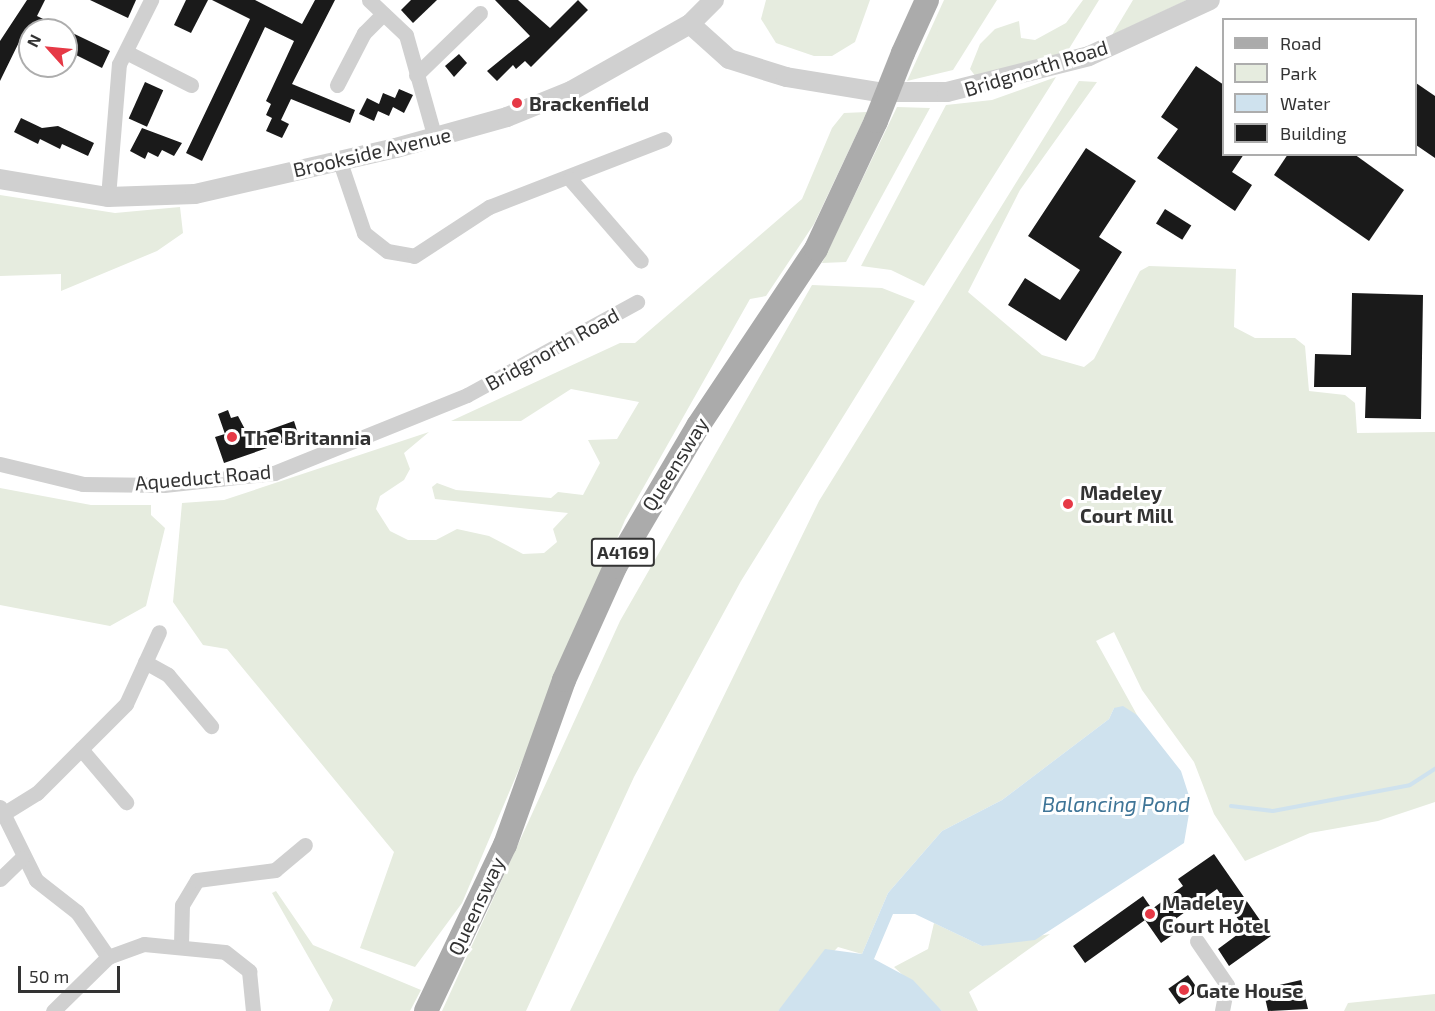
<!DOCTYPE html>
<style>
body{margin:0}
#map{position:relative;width:1435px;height:1011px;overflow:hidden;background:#fff;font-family:"Exo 2",sans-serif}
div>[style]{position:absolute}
.green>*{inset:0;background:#e6ecdf}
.water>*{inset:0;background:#cfe2ee}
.stream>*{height:4px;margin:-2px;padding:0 2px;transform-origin:2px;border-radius:2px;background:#cfe2ee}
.building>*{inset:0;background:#1a1a1a;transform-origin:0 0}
.minor>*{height:15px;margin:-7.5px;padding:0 7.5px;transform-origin:7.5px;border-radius:7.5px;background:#d0d0d0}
.tertiary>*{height:20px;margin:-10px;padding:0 10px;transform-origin:10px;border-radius:10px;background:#d0d0d0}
.primary>*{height:24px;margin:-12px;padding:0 12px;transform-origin:12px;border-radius:12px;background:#ababab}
.primary-bridge>*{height:24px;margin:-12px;padding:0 12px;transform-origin:12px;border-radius:12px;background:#ababab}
.dots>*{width:16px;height:16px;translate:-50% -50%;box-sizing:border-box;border:3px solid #fff;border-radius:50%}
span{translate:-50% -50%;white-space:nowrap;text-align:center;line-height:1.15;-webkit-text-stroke:6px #fff;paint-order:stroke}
.shield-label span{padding:2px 4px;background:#fff;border:2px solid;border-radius:4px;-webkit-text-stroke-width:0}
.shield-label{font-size:18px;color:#333;font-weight:700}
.street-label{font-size:20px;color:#333}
.poi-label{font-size:20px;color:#333;font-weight:700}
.left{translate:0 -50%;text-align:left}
.water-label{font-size:21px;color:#3f7597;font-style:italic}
.legend{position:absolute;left:1222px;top:18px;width:195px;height:138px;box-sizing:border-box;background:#fff;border:2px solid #adadad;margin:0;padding:8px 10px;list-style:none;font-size:18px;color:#333}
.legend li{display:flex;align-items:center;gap:12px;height:30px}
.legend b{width:30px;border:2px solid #adadad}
.north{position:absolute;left:18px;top:18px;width:60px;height:60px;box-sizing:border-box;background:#fff;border:2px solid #adadad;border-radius:50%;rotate:297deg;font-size:16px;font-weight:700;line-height:24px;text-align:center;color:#333}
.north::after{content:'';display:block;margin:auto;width:21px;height:27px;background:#e63946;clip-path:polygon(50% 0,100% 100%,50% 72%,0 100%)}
.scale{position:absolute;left:18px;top:966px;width:102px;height:27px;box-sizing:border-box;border:3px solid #333;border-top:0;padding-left:8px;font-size:18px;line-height:21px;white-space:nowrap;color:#333;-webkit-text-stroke:4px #fff;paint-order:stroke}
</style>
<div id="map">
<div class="green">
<div style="clip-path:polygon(766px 0,870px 0,855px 42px,832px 56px,814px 56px,776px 43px,761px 19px)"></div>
<div style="clip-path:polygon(944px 0,997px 0,953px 70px,907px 81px)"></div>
<div style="clip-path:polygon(1083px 0,1099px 0,1067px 52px,976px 77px,970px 69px,980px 44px,995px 29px,1019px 21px,1021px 38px,1035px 40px,1066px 23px)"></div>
<div style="clip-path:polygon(1133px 0,1187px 0,1112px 35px)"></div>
<div style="clip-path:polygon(1056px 77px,924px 286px,891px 270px,861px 266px,946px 105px,992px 100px)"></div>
<div style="clip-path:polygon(1079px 81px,1097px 82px,1020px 190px,968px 292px,1042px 355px,1084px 367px,1094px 359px,1140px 271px,1149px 266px,1236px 269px,1234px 327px,1255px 338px,1295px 338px,1305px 346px,1309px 391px,1345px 395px,1355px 403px,1357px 433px,1435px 432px,1435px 802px,1378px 821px,1310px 833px,1245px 861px,1214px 814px,1194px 762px,1142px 690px,1114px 632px,1096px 641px,1137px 715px,1114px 708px,1109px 719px,1002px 800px,942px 831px,888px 893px,862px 954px,838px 947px,778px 1011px,570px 1011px,819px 501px)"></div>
<div style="clip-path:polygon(897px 107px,930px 108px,846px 262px,822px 263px)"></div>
<div style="clip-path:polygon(867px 112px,814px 224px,766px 296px,750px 299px,625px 520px,462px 903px,415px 967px,360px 948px,394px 852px,227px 649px,203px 645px,173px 602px,182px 503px,224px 500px,429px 432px,404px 453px,410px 469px,404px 480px,380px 496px,376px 509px,390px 531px,408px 540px,436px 540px,457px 529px,489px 536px,523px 554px,544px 553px,557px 542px,553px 529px,568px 513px,435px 499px,432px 487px,437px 483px,456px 490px,551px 498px,558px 492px,583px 495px,600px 463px,588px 440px,617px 439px,639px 402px,571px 389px,521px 421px,451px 421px,620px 343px,635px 343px,802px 199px,832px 128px,844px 113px)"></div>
<div style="clip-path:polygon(0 195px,115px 213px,180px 207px,183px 233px,157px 251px,61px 291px,61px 274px,0 276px)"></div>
<div style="clip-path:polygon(812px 285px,882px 288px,915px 301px,741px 581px,634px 777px,526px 1011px,442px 1011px,620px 621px)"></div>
<div style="clip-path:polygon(0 488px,91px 505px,151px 505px,151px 515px,165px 528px,146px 606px,110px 626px,0 605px)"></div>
<div style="clip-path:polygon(276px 891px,313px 945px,421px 990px,410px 1011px,329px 1011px,333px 1000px,272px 893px)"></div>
<div style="clip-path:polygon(934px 923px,982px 946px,1050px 934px,969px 992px,978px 1011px,942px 1011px,894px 967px,928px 949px)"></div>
<div style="clip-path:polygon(1435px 994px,1435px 1011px,1344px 1011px,1348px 1003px)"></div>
</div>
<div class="water">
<div style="clip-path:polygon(1123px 706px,1137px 715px,1181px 771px,1191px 802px,1184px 843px,1035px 940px,982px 946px,915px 914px,893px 914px,874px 959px,913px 980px,942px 1011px,778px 1011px,825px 949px,862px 954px,888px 893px,942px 831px,1002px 800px,1109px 719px,1114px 708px)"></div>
</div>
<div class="stream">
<div style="left:1231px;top:806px;width:42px;rotate:6.8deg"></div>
<div style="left:1273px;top:811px;width:139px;rotate:-10.7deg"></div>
<div style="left:1410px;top:785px;width:30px;rotate:-33deg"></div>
</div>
<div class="building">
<div style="clip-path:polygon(27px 0,45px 0,37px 16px,110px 51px,102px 68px,66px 50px,66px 30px,25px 30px,0 81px,0 41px)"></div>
<div style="clip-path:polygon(90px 0,136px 0,128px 18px)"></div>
<div style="clip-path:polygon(186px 0,208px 0,191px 33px,174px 25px)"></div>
<div style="clip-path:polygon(212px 0,255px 0,302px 24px,315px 0,335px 0,292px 84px,355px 110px,350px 123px,291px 99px,281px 120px,289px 124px,282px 138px,266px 131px,272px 118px,266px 115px,271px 104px,266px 101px,294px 41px,265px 27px,202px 161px,186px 153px,250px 19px)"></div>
<div style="clip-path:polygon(411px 0,437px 0,413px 23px,401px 10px)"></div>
<div style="clip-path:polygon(495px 0,518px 0,550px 28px,578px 0,588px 10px,531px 67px,525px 61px,516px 69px,513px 65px,497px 81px,487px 71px,530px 36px)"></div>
<div style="clip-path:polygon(459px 54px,467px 63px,454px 77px,445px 66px)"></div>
<div style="clip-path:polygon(1196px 66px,1224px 85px,1224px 154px,1244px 154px,1232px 172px,1252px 185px,1235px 211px,1157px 158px,1178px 129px,1161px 117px)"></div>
<div style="left:145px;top:82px;width:20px;height:40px;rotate:24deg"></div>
<div style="clip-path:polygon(1416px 83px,1435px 96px,1435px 158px,1416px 145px)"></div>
<div style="clip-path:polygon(399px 89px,413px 95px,404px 113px,393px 107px,389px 116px,378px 111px,374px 121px,359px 114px,367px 98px,379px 104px,383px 93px,395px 98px)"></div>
<div style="clip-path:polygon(21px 118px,42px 128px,58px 126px,94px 143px,88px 156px,62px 144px,60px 149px,40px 139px,38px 144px,14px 132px)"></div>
<div style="clip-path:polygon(142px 128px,182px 143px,174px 156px,162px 150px,158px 157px,148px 152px,145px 159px,130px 151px)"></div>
<div style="clip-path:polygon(1086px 148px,1136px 181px,1099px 237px,1122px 252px,1066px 341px,1008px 305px,1025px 278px,1060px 300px,1080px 270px,1028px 236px)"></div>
<div style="clip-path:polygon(1288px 154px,1354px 154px,1404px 190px,1369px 241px,1274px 175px)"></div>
<div style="left:1165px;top:209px;width:31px;height:17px;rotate:32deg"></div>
<div style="clip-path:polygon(1352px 293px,1423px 295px,1421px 419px,1365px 418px,1366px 387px,1314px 387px,1315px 354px,1351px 355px)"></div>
<div style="clip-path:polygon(228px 410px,231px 418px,238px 416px,249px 437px,294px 421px,299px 437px,224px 463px,215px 437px,225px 434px,218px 414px)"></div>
<div style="clip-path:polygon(1214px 854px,1271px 936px,1229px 966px,1218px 949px,1245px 929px,1217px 889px,1174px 920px,1181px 929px,1161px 943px,1145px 920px,1085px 963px,1073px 946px,1143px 896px,1152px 909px,1183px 886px,1178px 879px)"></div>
<div style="left:1188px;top:975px;width:19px;height:24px;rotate:55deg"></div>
<div style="clip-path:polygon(1301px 980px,1308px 1009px,1268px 1011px,1263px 989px)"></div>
</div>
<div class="minor">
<div style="left:369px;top:0;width:51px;rotate:43.4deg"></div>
<div style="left:406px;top:35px;width:107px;rotate:74.3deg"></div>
<div style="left:126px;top:52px;width:73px;rotate:26.9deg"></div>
<div style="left:416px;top:75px;width:89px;rotate:-44.1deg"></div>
<div style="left:337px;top:85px;width:59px;rotate:-62.6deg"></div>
<div style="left:364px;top:33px;width:27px;rotate:-45deg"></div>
<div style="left:339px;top:159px;width:78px;rotate:71.3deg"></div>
<div style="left:364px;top:233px;width:29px;rotate:38deg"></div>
<div style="left:387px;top:251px;width:27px;rotate:10deg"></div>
<div style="left:414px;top:256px;width:90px;rotate:-33.2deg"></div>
<div style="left:489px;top:207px;width:188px;rotate:-21.2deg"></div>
<div style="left:570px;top:179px;width:108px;rotate:49.1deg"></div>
<div style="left:108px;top:197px;width:133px;rotate:-85.3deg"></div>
<div style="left:119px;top:64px;width:72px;rotate:-63.4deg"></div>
<div style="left:0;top:464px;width:85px;rotate:13.5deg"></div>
<div style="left:83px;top:484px;width:81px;rotate:0.7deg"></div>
<div style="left:164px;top:485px;width:111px;rotate:-6.2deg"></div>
<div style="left:274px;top:473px;width:208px;rotate:-22deg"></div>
<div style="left:467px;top:395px;width:194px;rotate:-28.7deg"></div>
<div style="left:145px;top:662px;width:26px;rotate:29deg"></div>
<div style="left:168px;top:675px;width:67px;rotate:49.9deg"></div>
<div style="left:81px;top:749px;width:70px;rotate:49.7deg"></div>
<div style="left:0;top:807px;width:81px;rotate:63.7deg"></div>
<div style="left:36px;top:880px;width:52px;rotate:38deg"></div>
<div style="left:77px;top:912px;width:55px;rotate:55.4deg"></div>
<div style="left:3px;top:814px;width:40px;rotate:-32deg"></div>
<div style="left:37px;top:793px;width:126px;rotate:-45deg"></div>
<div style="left:126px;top:704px;width:79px;rotate:-65.4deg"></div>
<div style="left:0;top:879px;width:30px;rotate:-44deg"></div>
<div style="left:1197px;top:941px;width:53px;rotate:55.7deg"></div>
<div style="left:1227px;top:985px;width:26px;rotate:101deg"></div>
<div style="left:181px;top:945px;width:40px;rotate:-88.6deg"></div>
<div style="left:182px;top:905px;width:29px;rotate:-59deg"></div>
<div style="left:197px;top:880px;width:79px;rotate:-7.3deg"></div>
<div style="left:275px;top:870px;width:39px;rotate:-40deg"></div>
<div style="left:53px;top:1011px;width:77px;rotate:-44.5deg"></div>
<div style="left:108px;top:957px;width:38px;rotate:-20deg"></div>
<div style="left:144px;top:944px;width:81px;rotate:5.6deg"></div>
<div style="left:225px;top:952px;width:31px;rotate:38deg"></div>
<div style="left:249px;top:971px;width:40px;rotate:84.3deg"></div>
</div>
<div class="tertiary">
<div style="left:690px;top:24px;width:52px;rotate:41.9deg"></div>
<div style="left:729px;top:59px;width:60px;rotate:17.5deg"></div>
<div style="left:786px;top:77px;width:94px;rotate:9.2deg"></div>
<div style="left:879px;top:92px;width:68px"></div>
<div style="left:947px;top:92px;width:146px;rotate:-14.2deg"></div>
<div style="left:1089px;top:56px;width:133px;rotate:-24.8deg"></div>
<div style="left:0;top:179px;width:109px;rotate:9.5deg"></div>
<div style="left:108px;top:197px;width:87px;rotate:-2deg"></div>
<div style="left:195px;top:194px;width:206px;rotate:-12.9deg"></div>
<div style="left:396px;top:148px;width:115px;rotate:-15.6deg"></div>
<div style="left:507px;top:117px;width:69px;rotate:-22.1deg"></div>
<div style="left:571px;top:91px;width:137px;rotate:-29.4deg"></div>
<div style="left:690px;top:24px;width:34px;rotate:-45deg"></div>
</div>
<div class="primary">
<div style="left:903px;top:53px;width:58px;rotate:-65.6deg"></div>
<div style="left:426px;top:1011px;width:184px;rotate:-64.6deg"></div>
<div style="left:505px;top:845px;width:175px;rotate:-70.3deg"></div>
<div style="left:564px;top:680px;width:124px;rotate:-65.7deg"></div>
<div style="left:615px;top:567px;width:164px;rotate:-59.5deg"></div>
<div style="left:698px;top:426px;width:213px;rotate:-56.3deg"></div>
<div style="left:816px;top:249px;width:141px;rotate:-64.9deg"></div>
</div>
<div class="primary-bridge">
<div style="left:876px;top:121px;width:73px;rotate:-68.3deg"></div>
</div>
<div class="dots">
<div style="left:517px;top:103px;background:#e63946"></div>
<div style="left:232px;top:437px;background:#e63946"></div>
<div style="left:1068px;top:504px;background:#e63946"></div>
<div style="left:1150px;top:914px;background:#e63946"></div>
<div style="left:1184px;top:990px;background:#e63946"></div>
</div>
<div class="shield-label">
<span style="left:623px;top:552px">A4169</span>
</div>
<div class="street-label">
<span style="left:1036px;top:68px;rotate:-17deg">Bridgnorth Road</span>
<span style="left:372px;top:152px;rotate:-13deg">Brookside Avenue</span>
<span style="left:552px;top:349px;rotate:-29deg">Bridgnorth Road</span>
<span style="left:675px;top:464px;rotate:-58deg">Queensway</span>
<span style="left:203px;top:477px;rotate:-5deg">Aqueduct Road</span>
<span style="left:476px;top:906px;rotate:-65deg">Queensway</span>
</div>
<div class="poi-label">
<span class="left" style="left:529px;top:103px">Brackenfield</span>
<span class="left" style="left:244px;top:437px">The Britannia</span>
<span class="left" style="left:1080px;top:504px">Madeley<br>Court Mill</span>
<span class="left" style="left:1162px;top:914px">Madeley<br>Court Hotel</span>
<span class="left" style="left:1196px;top:990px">Gate House</span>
</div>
<div class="water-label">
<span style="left:1116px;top:804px">Balancing Pond</span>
</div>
<ul class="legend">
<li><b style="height:8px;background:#ababab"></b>Road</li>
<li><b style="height:16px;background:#e6ecdf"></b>Park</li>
<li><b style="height:16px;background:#cfe2ee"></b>Water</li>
<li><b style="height:16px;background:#1a1a1a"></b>Building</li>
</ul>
<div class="north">N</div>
<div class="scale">50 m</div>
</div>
